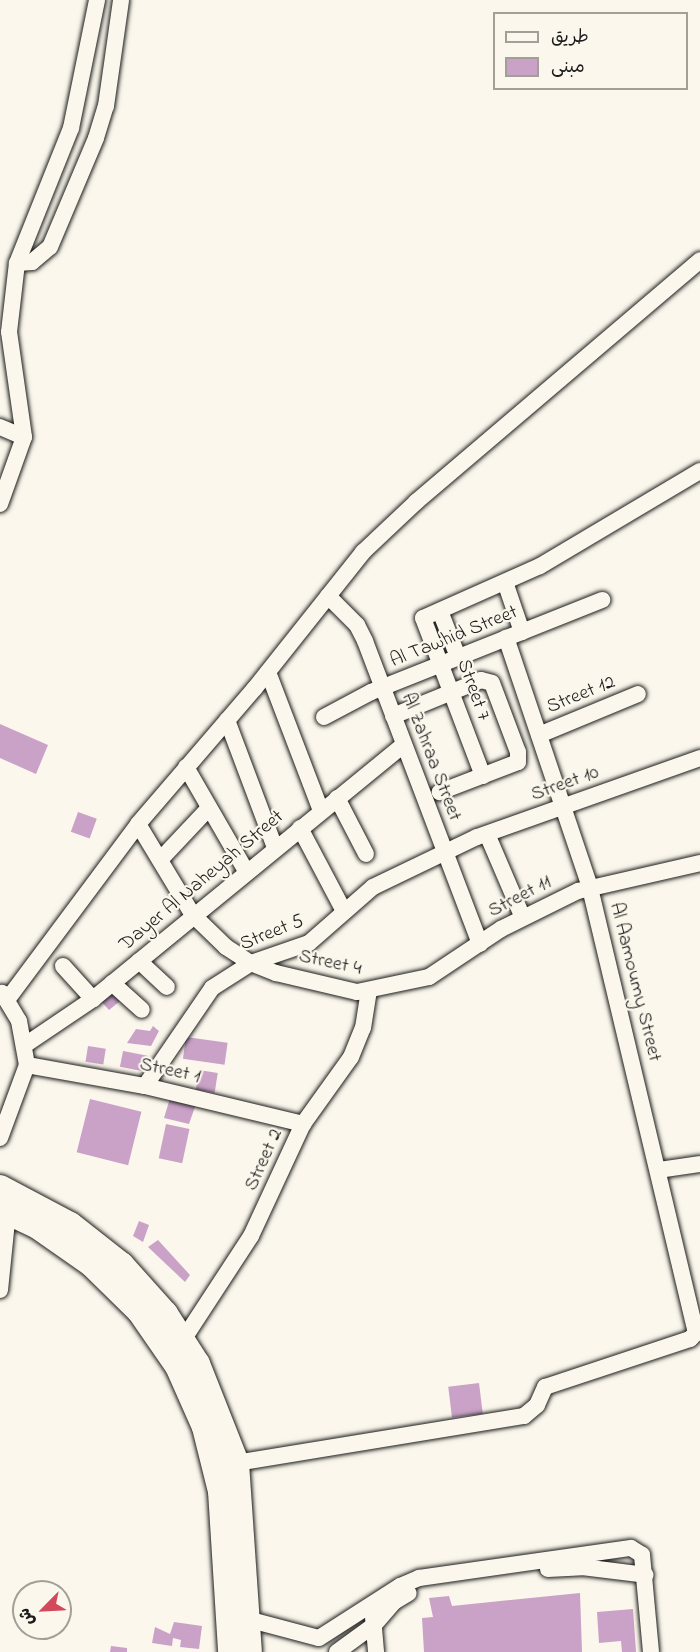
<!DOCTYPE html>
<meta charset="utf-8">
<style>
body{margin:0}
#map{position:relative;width:700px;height:1652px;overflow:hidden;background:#fbf7ec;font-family:"Indie Flower","Playpen Sans Arabic",sans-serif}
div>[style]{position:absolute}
.building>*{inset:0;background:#caa2c8;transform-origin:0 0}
.roads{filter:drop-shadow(0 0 2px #1c1c1c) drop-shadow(0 0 2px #1c1c1c)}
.minor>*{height:16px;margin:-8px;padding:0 8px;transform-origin:8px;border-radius:8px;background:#fbf7ec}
.highway>*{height:26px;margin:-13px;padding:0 13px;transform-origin:13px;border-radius:13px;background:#fbf7ec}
span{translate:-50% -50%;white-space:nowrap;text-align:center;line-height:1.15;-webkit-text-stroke:4.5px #fbf7ec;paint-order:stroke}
.street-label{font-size:20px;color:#1c1c1c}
.legend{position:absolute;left:493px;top:12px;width:195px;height:78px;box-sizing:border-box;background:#fbf7ec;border:2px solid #a29f99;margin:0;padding:8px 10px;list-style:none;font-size:18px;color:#1c1c1c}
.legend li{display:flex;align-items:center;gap:12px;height:30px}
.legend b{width:30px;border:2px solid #a29f99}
.north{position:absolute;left:12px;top:1580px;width:60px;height:60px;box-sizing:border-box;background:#fbf7ec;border:2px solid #a29f99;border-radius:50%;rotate:246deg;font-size:16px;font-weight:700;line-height:24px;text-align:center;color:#1c1c1c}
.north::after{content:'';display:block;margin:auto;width:21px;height:27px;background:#d1495b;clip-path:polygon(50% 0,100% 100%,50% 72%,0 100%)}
</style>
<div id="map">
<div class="building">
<div style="clip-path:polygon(0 724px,48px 745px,36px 774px,0 758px)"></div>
<div style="left:78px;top:812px;width:20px;height:21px;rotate:20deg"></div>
<div style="clip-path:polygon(112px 984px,125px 997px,109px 1010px,98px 998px)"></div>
<div style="clip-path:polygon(153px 1026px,159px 1031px,151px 1046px,127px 1043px,136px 1029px,150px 1031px)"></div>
<div style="left:186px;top:1037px;width:42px;height:22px;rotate:8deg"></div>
<div style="left:88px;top:1046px;width:18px;height:16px;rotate:9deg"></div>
<div style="left:123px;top:1051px;width:25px;height:16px;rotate:11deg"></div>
<div style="left:199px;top:1070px;width:19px;height:20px;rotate:9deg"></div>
<div style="clip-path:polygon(171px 1095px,197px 1101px,189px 1124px,164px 1118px)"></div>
<div style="left:90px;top:1099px;width:53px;height:55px;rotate:14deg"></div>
<div style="left:166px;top:1124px;width:24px;height:35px;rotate:12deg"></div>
<div style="clip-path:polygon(139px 1221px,149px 1225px,143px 1242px,133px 1236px)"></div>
<div style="clip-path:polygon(158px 1240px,190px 1275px,185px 1282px,148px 1247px)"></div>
<div style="left:479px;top:1383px;width:31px;height:31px;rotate:83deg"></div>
<div style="clip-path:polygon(580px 1593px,582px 1652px,424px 1652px,422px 1618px,433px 1617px,429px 1598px,449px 1596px,452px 1606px)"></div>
<div style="clip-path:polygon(633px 1609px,636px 1652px,622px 1652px,621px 1641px,599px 1643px,597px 1612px)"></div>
<div style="clip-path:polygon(174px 1622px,202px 1626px,199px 1649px,180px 1647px,181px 1640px,173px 1638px,172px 1646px,152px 1643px,155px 1627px,170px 1634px)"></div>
<div style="clip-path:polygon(111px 1646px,127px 1648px,127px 1652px,110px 1652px)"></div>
</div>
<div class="roads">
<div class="minor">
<div style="left:17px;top:263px;width:15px;rotate:-4deg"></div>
<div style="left:32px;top:262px;width:23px;rotate:-40deg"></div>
<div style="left:50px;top:247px;width:118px;rotate:-67.1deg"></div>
<div style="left:96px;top:138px;width:34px;rotate:-73deg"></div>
<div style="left:106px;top:106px;width:107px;rotate:-81.9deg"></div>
<div style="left:0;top:427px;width:26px;rotate:23deg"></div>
<div style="left:0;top:504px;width:71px;rotate:-70.3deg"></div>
<div style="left:24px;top:437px;width:106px;rotate:-98.1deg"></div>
<div style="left:9px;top:332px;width:69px;rotate:-83.4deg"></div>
<div style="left:17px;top:263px;width:145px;rotate:-68.2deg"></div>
<div style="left:71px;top:128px;width:131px;rotate:-78.5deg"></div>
<div style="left:505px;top:582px;width:53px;rotate:71.2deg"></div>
<div style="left:328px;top:596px;width:41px;rotate:45deg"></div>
<div style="left:357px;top:625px;width:18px;rotate:63deg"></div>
<div style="left:365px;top:641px;width:324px;rotate:69.2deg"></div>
<div style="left:440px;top:611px;width:49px;rotate:68.6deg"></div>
<div style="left:268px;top:672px;width:149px;rotate:69.1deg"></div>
<div style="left:393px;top:716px;width:95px;rotate:-22.2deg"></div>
<div style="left:481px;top:680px;width:11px;rotate:15deg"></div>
<div style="left:492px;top:683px;width:74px;rotate:69.4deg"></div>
<div style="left:518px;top:752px;width:10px;rotate:90deg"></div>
<div style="left:518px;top:762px;width:84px;rotate:159deg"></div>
<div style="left:324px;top:717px;width:53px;rotate:-28deg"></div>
<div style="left:371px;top:692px;width:249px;rotate:-21.7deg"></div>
<div style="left:227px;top:720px;width:137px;rotate:69.4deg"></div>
<div style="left:539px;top:735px;width:107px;rotate:-22.5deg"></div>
<div style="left:186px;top:767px;width:120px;rotate:60deg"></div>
<div style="left:483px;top:776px;width:169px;rotate:-110.8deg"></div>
<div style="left:423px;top:618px;width:128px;rotate:-24deg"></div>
<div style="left:540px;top:566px;width:186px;rotate:-30.7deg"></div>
<div style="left:337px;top:798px;width:63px;rotate:62.6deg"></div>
<div style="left:138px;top:824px;width:106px;rotate:58.9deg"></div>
<div style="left:193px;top:915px;width:46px;rotate:44.1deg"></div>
<div style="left:226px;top:947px;width:30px;rotate:33deg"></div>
<div style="left:251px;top:963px;width:27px;rotate:22deg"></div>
<div style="left:276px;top:973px;width:83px;rotate:13.2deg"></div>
<div style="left:357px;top:992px;width:74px;rotate:-11.8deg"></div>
<div style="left:429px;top:977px;width:87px;rotate:-33.7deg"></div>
<div style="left:501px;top:929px;width:86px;rotate:-26.3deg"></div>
<div style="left:578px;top:891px;width:125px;rotate:-12.9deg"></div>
<div style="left:300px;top:828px;width:94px;rotate:62.1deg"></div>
<div style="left:487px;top:834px;width:91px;rotate:66.8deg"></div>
<div style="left:160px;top:860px;width:71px;rotate:-46.7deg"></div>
<div style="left:139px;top:961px;width:38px;rotate:43deg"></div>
<div style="left:63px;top:966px;width:45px;rotate:47.7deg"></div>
<div style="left:112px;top:983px;width:40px;rotate:42deg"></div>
<div style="left:7px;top:1000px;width:219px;rotate:-53.3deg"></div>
<div style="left:138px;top:824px;width:179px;rotate:-49.3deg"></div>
<div style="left:255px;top:688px;width:174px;rotate:-51.5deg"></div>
<div style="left:363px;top:552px;width:73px;rotate:-43.3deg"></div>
<div style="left:416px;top:502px;width:373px;rotate:-40.4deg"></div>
<div style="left:25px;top:1045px;width:82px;rotate:-34.1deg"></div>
<div style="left:93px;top:999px;width:401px;rotate:-39.3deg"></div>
<div style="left:27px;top:1065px;width:120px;rotate:10.1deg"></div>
<div style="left:145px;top:1086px;width:163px;rotate:13.5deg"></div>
<div style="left:145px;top:1086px;width:119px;rotate:-55.6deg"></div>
<div style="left:212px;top:988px;width:46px;rotate:-32.7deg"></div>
<div style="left:251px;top:963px;width:61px;rotate:-19deg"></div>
<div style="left:309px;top:943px;width:85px;rotate:-41.2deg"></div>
<div style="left:373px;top:887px;width:115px;rotate:-25.7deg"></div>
<div style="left:477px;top:837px;width:237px;rotate:-19.5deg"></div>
<div style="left:0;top:1138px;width:78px;rotate:-69.7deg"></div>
<div style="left:27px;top:1065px;width:45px;rotate:-100.3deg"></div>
<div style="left:19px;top:1021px;width:33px;rotate:-121deg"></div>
<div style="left:659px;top:1170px;width:41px;rotate:-8.3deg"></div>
<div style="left:0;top:1290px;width:79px;rotate:-84.2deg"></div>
<div style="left:183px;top:1340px;width:124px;rotate:-56.8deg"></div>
<div style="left:251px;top:1236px;width:123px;rotate:-65.1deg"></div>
<div style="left:303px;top:1124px;width:82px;rotate:-54.4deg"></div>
<div style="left:351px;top:1057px;width:31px;rotate:-68deg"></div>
<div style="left:363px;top:1028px;width:36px;rotate:-81deg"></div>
<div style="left:236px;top:1463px;width:292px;rotate:-9.3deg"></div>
<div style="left:524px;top:1416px;width:17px;rotate:-40deg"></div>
<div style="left:537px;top:1405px;width:20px;rotate:-66deg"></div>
<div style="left:545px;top:1387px;width:153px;rotate:-18.3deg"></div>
<div style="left:690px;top:1339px;width:8px;rotate:-45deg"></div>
<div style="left:696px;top:1333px;width:458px;rotate:-103.4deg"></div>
<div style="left:590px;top:887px;width:263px;rotate:-108.6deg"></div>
<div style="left:548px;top:1569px;width:34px;rotate:-3deg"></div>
<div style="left:582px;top:1567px;width:64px;rotate:7.1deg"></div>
<div style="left:373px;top:1617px;width:35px;rotate:85deg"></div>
<div style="left:247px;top:1619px;width:74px;rotate:14.8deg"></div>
<div style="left:319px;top:1638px;width:96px;rotate:-32.7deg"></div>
<div style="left:400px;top:1586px;width:21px;rotate:-23deg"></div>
<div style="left:419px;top:1578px;width:214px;rotate:-8.1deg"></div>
<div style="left:631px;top:1548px;width:13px;rotate:32deg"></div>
<div style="left:642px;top:1555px;width:97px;rotate:84.7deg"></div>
<div style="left:337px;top:1652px;width:46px;rotate:-36.1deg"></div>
<div style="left:374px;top:1625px;width:30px;rotate:-49deg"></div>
<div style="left:394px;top:1602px;width:17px;rotate:-31deg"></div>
</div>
<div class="highway">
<div style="left:0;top:1188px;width:79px;rotate:27.9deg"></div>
<div style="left:70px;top:1225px;width:65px;rotate:38.1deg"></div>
<div style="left:121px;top:1265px;width:66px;rotate:48.1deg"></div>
<div style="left:165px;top:1314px;width:59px;rotate:57.4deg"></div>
<div style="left:197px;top:1364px;width:106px;rotate:68.5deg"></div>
<div style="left:236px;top:1463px;width:189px;rotate:86.1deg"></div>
<div style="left:0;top:1208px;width:42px;rotate:25.3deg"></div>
<div style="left:38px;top:1226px;width:66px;rotate:35.1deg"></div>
<div style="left:92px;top:1264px;width:67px;rotate:44.4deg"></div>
<div style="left:140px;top:1311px;width:67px;rotate:55.4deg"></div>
<div style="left:178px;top:1366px;width:67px;rotate:66.1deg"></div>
<div style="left:205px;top:1427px;width:66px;rotate:76deg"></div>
<div style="left:221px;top:1491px;width:161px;rotate:86.4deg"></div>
</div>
</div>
<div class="street-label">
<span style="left:454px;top:637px;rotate:-22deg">Al Tawhid Street</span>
<span style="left:473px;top:690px;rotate:70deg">Street 7</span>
<span style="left:581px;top:695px;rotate:-22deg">Street 12</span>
<span style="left:431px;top:757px;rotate:69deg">Al Zahraa Street</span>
<span style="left:565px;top:784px;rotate:-20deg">Street 10</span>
<span style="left:202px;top:881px;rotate:-40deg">Dayer Al Naheyah Street</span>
<span style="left:520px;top:897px;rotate:-28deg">Street 11</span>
<span style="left:272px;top:933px;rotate:-22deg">Street 5</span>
<span style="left:330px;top:963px;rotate:12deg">Street 4</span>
<span style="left:635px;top:982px;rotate:76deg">Al Aamoumy Street</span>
<span style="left:170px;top:1071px;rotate:12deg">Street 1</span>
<span style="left:264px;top:1160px;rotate:-66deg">Street 2</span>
</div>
<ul class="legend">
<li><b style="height:8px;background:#fbf7ec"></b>طريق</li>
<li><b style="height:16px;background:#caa2c8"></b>مبنى</li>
</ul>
<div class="north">ش</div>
</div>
